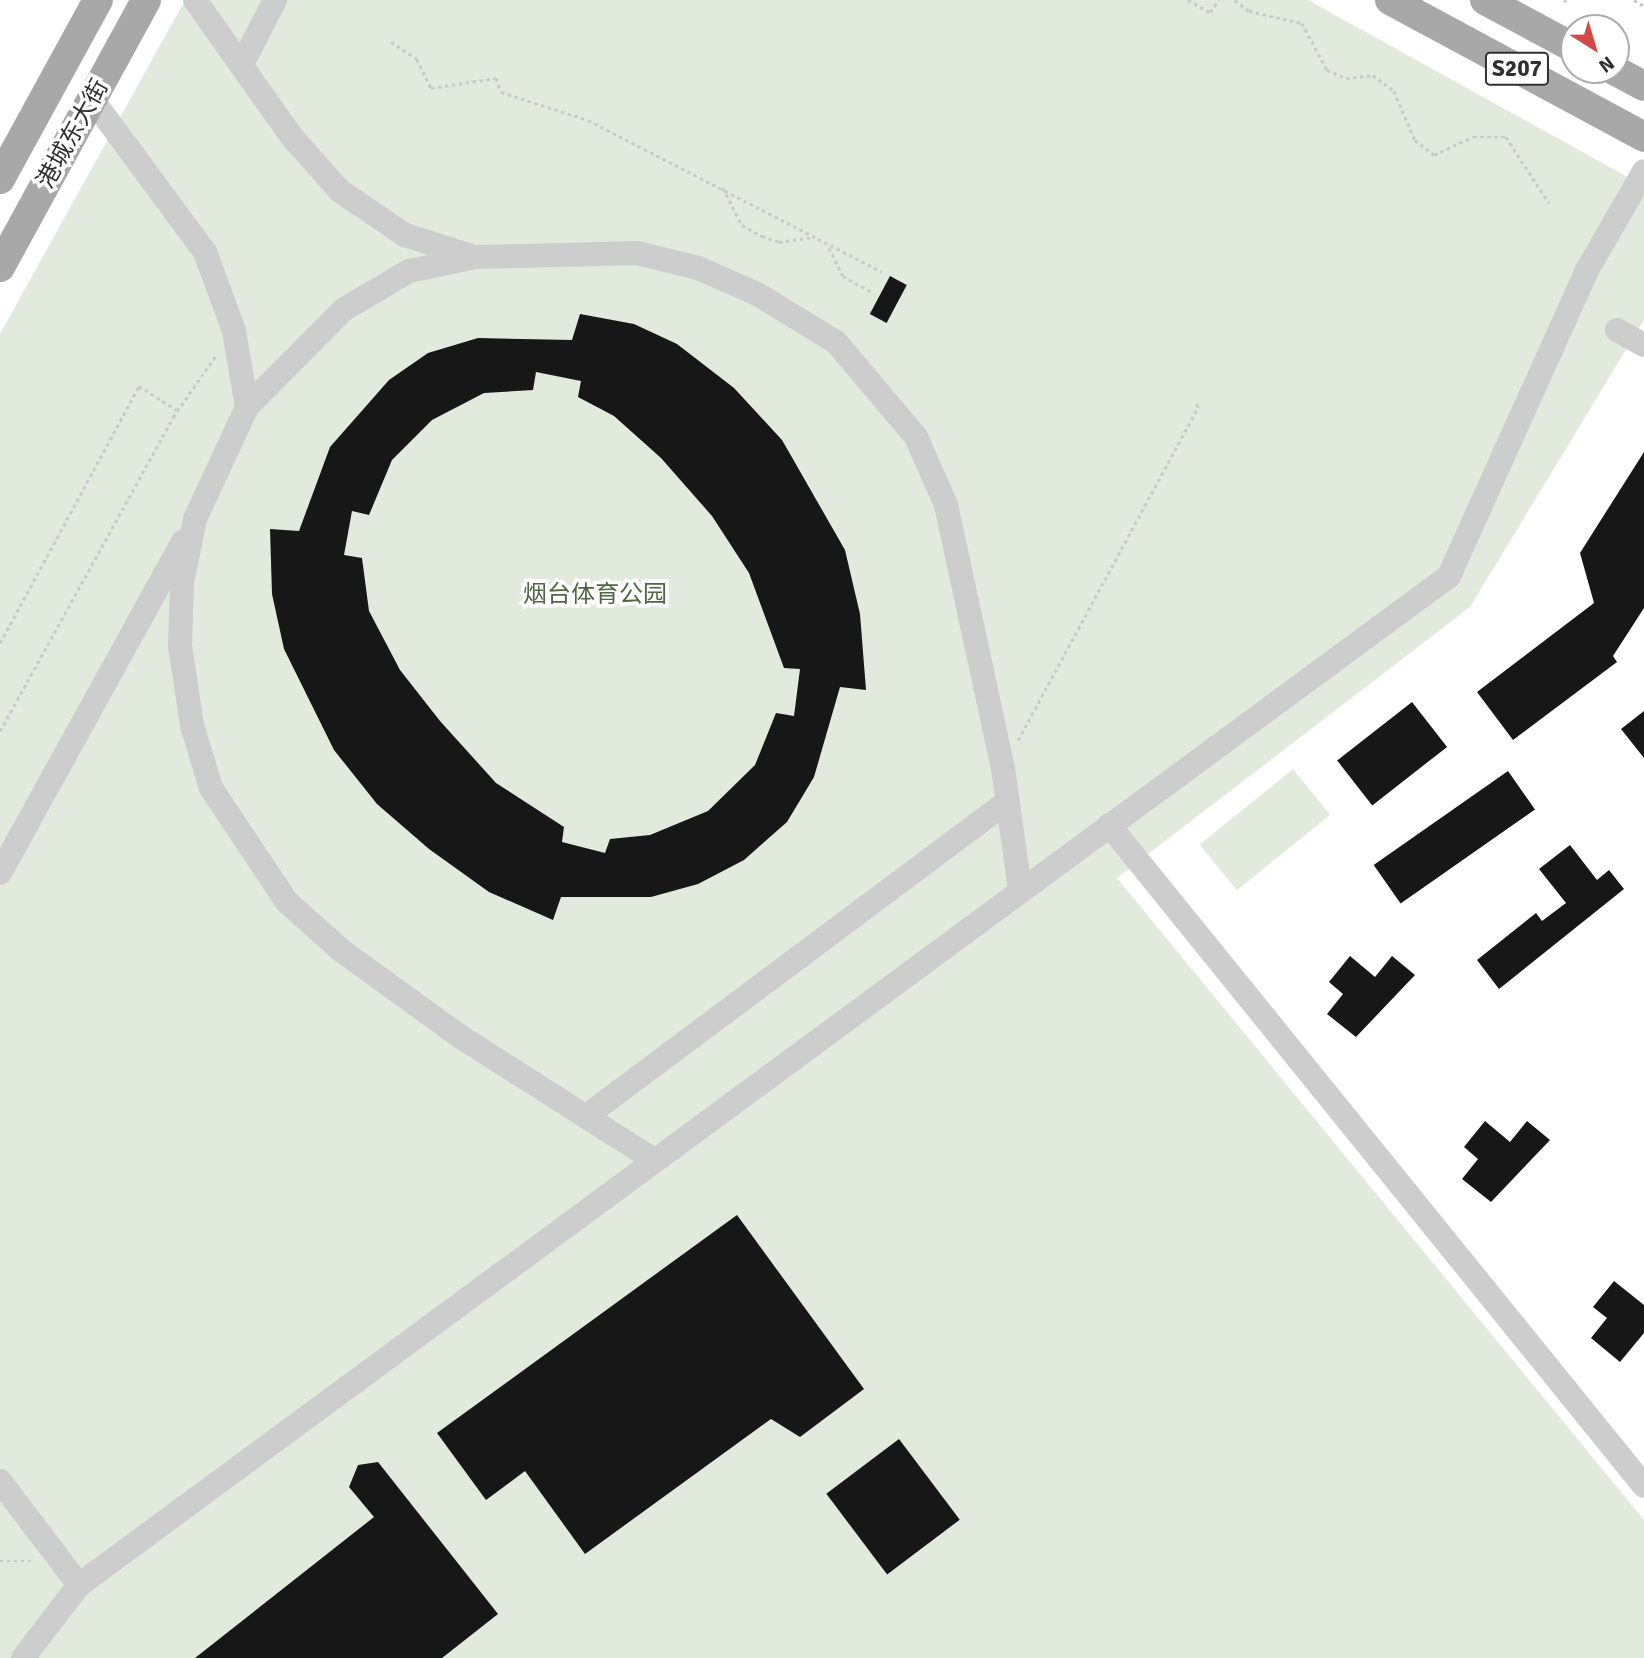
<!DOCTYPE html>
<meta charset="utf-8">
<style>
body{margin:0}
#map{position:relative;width:1644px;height:1658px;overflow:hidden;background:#fff;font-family:Signika,"Noto Sans SC",sans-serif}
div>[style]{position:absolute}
.green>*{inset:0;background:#e2e9dd;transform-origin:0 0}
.building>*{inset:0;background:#171717;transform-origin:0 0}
.path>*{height:2.5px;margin-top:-1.25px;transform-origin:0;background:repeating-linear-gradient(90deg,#cacaca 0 3.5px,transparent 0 7px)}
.minor>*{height:24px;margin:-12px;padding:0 12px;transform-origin:12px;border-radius:12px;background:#cdcdcd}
.major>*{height:30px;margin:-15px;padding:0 15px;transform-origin:15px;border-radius:15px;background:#a8a8a8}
span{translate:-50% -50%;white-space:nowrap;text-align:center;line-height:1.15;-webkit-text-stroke:7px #fff;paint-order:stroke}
.shield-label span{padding:2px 5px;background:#fff;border:2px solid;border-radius:5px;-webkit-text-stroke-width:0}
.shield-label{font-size:23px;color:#303030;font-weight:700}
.street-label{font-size:24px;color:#303030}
.park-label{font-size:24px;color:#506842}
.north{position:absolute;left:1560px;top:14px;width:70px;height:70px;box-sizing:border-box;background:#fff;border:2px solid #acacac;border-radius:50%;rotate:143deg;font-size:19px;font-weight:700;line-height:28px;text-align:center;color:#303030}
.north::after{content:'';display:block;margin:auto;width:24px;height:32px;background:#d44945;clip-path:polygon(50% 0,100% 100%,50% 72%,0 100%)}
</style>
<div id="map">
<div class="green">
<div style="clip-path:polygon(185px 0,1308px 0,1644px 186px,1644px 320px,1470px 607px,1117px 878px,1644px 1520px,1644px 1658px,0 1658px,0 334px)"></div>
<div style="left:1293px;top:769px;width:59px;height:120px;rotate:51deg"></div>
</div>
<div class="building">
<div style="left:890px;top:276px;width:19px;height:43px;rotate:28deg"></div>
<div style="clip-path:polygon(evenodd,580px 314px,634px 324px,677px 344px,734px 388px,782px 440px,845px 550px,860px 614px,866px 690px,840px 687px,814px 777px,787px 822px,744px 860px,698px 884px,651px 897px,561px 897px,553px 920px,489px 892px,429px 849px,377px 804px,334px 750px,284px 649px,272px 594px,270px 529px,299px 531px,330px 447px,389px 380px,428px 353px,478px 338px,572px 340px,580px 314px,536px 372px,581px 381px,578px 397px,614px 416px,661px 458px,712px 516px,749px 573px,784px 668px,800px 669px,794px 716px,776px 713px,755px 765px,708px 811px,650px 835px,610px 839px,605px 853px,562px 842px,564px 827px,496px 783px,440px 721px,400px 670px,369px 611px,362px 558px,344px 555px,352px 511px,369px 515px,392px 460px,432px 420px,484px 393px,533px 390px,536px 372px)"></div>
<div style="clip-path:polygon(1644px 452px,1644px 608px,1613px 656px,1617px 662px,1513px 740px,1477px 692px,1594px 603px,1580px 553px)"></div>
<div style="left:1412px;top:702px;width:57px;height:95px;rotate:52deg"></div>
<div style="clip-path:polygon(1644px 711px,1644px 758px,1621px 729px)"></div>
<div style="left:1508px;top:771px;width:47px;height:164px;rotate:55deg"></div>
<div style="clip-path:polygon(1570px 845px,1597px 880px,1609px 870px,1624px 889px,1499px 989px,1477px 960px,1536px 913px,1542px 921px,1566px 903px,1539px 869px)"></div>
<div style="clip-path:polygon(1350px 956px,1375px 977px,1392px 956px,1415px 975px,1356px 1037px,1327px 1014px,1343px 994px,1329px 982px)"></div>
<div style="clip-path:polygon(1485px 1121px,1510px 1142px,1527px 1121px,1550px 1140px,1491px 1202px,1462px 1179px,1478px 1159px,1464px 1147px)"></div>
<div style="clip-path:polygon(737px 1215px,864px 1389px,800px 1437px,771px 1419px,585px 1554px,525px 1471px,486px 1500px,437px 1433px)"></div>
<div style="clip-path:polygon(1614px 1281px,1644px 1305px,1644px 1333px,1620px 1362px,1591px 1338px,1607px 1318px,1593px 1307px)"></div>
<div style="left:899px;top:1439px;width:101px;height:91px;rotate:53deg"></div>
<div style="clip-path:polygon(378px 1462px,498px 1614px,442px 1658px,195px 1658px,374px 1517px,349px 1487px,358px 1465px)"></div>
</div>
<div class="path">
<div style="left:1188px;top:0;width:25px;rotate:29deg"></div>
<div style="left:1210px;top:12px;width:15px;rotate:-53deg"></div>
<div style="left:1235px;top:0;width:18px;rotate:38deg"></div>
<div style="left:1249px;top:11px;width:54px;rotate:12.8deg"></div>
<div style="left:1302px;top:23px;width:53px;rotate:62deg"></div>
<div style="left:1327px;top:70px;width:21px;rotate:23deg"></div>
<div style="left:1346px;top:78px;width:27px;rotate:-6deg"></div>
<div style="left:1373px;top:75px;width:26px;rotate:37deg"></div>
<div style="left:1394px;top:91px;width:53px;rotate:66.8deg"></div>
<div style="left:1415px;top:140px;width:24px;rotate:38deg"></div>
<div style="left:1434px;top:155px;width:43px;rotate:-24.8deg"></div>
<div style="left:1473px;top:137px;width:33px"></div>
<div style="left:1506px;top:137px;width:79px;rotate:56.9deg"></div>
<div style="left:1634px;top:0;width:12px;rotate:31deg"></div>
<div style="left:1564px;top:2px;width:3px;rotate:-45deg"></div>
<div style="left:391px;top:42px;width:31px;rotate:33deg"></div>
<div style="left:417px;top:59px;width:32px;rotate:64deg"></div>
<div style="left:431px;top:88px;width:66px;rotate:-8.7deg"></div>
<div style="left:496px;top:78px;width:15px;rotate:70deg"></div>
<div style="left:501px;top:92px;width:91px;rotate:17.8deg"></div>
<div style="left:588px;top:120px;width:331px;rotate:27.3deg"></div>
<div style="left:723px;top:188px;width:42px;rotate:62.8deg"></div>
<div style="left:742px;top:225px;width:23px;rotate:29deg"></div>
<div style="left:762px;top:236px;width:18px;rotate:19deg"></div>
<div style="left:779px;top:242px;width:36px;rotate:-8deg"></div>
<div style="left:829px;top:248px;width:31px;rotate:63deg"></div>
<div style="left:843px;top:276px;width:35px;rotate:29deg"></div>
<div style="left:0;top:643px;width:292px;rotate:-61.6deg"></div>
<div style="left:139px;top:386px;width:45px;rotate:32.3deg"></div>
<div style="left:0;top:731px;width:359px;rotate:-61.1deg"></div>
<div style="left:173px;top:417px;width:77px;rotate:-55.1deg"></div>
<div style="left:1018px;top:740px;width:379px;rotate:-61.6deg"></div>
<div style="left:1198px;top:407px;width:7px;rotate:-124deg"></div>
<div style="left:0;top:1561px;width:35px"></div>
</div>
<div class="minor">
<div style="left:195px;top:0;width:168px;rotate:54.7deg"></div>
<div style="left:292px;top:137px;width:72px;rotate:48.4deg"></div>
<div style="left:340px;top:191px;width:78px;rotate:34.1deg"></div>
<div style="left:405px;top:235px;width:70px;rotate:17.4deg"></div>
<div style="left:242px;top:64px;width:72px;rotate:-62.7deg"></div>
<div style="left:92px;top:99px;width:190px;rotate:53.6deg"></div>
<div style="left:205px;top:252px;width:84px;rotate:69.8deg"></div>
<div style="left:234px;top:331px;width:77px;rotate:80.3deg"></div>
<div style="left:1617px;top:330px;width:31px;rotate:29deg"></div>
<div style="left:1109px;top:825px;width:850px;rotate:51.01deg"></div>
<div style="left:0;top:873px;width:379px;rotate:-61.1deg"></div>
<div style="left:589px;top:1114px;width:523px;rotate:-36.76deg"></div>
<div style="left:654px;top:1160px;width:232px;rotate:-147.5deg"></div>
<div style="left:458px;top:1035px;width:143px;rotate:-144.1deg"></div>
<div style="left:342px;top:951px;width:74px;rotate:-138.3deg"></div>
<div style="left:287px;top:902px;width:137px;rotate:-123.7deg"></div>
<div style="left:211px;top:788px;width:66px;rotate:-106.8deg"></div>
<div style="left:192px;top:725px;width:80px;rotate:-98.6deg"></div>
<div style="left:180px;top:646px;width:64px;rotate:-88.2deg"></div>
<div style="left:182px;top:582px;width:64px;rotate:-78.3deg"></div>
<div style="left:195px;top:519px;width:123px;rotate:-65.1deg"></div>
<div style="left:247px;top:407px;width:136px;rotate:-45.3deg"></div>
<div style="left:343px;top:310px;width:77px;rotate:-30.6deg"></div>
<div style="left:409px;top:271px;width:68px;rotate:-11.8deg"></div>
<div style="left:476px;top:257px;width:161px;rotate:-1.4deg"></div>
<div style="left:637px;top:253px;width:63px;rotate:13.8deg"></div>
<div style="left:698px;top:268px;width:67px;rotate:23.9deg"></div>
<div style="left:759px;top:295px;width:90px;rotate:31.4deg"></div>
<div style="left:836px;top:342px;width:124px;rotate:49.9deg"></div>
<div style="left:916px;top:437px;width:74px;rotate:66.2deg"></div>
<div style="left:946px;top:505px;width:269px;rotate:77.8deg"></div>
<div style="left:1003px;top:768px;width:122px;rotate:82deg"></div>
<div style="left:0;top:1481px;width:131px;rotate:52.8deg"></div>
<div style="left:23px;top:1658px;width:92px;rotate:-52.5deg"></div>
<div style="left:79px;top:1585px;width:1701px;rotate:-36.37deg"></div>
<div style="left:1449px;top:576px;width:333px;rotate:-65.7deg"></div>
<div style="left:1586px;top:272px;width:116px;rotate:-60.1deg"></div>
</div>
<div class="major">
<div style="left:1390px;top:0;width:289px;rotate:28.3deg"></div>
<div style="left:1485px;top:0;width:101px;rotate:28.3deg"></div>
<div style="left:1614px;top:70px;width:34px;rotate:28deg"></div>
<div style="left:0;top:179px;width:204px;rotate:-61.3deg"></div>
<div style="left:0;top:267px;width:304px;rotate:-61.3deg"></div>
</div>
<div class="shield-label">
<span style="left:1517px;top:69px">S207</span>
</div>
<div class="street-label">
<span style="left:73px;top:134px;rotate:-61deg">港城东大街</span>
</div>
<div class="park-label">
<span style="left:595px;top:595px">烟台体育公园</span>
</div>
<div class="north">N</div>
</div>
